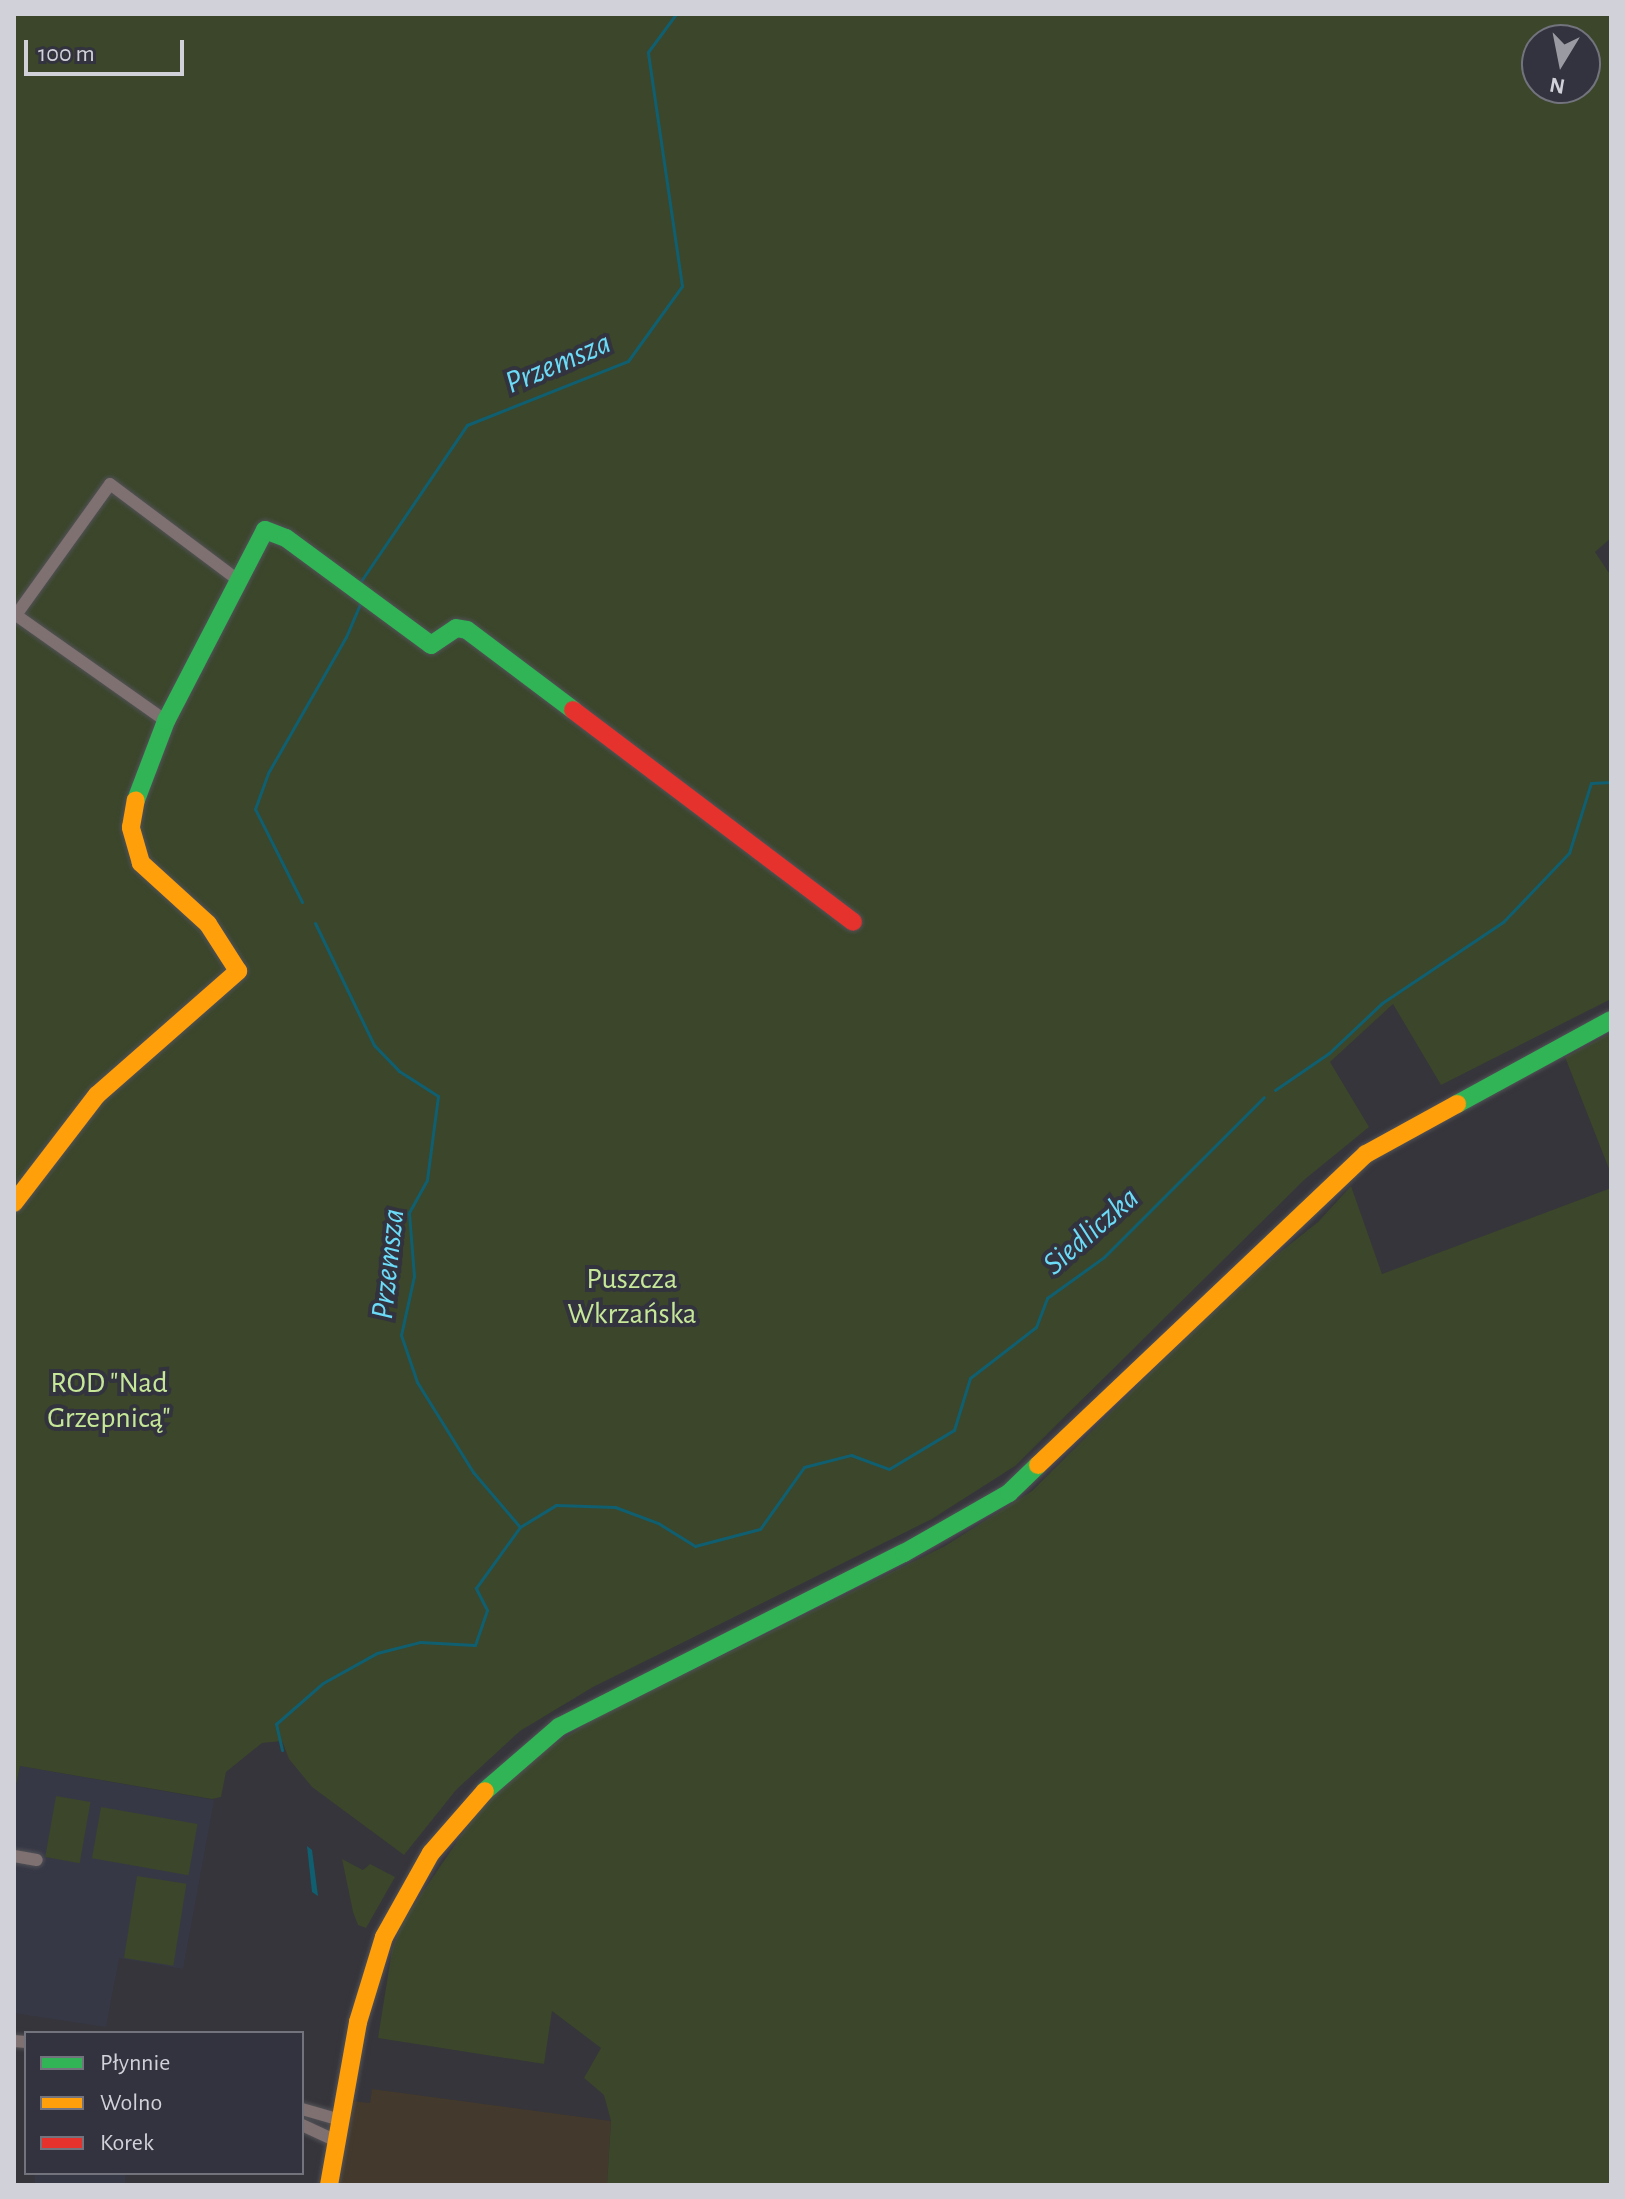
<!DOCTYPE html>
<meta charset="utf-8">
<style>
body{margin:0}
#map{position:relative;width:1625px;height:2199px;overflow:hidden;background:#35353b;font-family:"Alegreya Sans",sans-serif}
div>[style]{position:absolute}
.built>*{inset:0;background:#373846;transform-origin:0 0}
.industrial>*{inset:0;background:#43392c}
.green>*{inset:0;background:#3b462b;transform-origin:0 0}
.water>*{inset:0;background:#105f70}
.stream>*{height:3px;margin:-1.5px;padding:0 1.5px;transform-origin:1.5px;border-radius:1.5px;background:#105f70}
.roads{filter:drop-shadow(0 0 2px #525257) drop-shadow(0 0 2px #525257)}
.street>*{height:12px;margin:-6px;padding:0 6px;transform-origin:6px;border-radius:6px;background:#7f7071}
.fast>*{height:18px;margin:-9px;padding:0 9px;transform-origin:9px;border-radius:9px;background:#30b455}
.slow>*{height:18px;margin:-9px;padding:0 9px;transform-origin:9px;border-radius:9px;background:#ff9f0a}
.jam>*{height:18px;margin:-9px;padding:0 9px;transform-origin:9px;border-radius:9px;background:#e5322d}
span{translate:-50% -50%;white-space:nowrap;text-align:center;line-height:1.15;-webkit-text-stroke:8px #32333e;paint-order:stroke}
.park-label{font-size:30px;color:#c6e798}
.water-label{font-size:32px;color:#6cdbf8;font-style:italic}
.frame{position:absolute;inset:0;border:16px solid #d1d2d9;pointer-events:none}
.legend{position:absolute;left:24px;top:2031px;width:280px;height:144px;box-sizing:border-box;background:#32333e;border:2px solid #72737c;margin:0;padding:10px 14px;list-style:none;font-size:24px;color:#d1d2d9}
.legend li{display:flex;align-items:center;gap:16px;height:40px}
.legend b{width:40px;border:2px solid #72737c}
.north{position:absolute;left:1521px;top:24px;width:80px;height:80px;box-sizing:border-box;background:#32333e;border:2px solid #72737c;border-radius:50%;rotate:190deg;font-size:22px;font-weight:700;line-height:32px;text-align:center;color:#d1d2d9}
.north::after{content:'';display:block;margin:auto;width:28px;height:36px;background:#9a9ba2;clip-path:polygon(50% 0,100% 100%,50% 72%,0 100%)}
.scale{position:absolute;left:24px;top:40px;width:160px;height:36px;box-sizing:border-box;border:4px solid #d1d2d9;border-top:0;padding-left:10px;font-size:24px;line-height:28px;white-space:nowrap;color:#d1d2d9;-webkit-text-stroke:6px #32333e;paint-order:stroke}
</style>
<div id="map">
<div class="built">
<div style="clip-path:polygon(20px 1766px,214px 1800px,183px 1969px,119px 1958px,106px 2027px,14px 2013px,14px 1795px)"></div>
<div style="left:35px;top:2173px;width:90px;height:12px"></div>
</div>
<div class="industrial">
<div style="clip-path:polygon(372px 2089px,611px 2121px,607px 2185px,337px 2185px,352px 2101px,370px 2103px)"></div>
</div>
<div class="green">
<div style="clip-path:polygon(evenodd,14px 14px,1611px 14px,1611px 538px,1595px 552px,1611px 576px,1611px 999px,1441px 1085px,1393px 1004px,1330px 1062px,1369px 1127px,1304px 1180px,1015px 1466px,932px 1519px,593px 1687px,520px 1731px,456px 1790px,404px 1855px,312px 1787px,289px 1759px,282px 1741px,262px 1743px,226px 1772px,221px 1797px,212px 1799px,20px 1766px,14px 1795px,14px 14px,1537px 40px,1585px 40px,1585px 88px,1537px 88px,1537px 40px)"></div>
<div style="clip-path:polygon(1611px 1033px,1611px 1174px,1565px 1057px)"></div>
<div style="clip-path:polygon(1351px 1186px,1382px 1274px,1611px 1188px,1611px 2185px,607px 2185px,611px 2121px,604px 2095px,584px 2078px,601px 2048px,552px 2011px,544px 2064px,378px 2038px,392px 1950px,401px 1924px,486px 1799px,549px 1747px,599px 1716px,945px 1546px,1032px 1491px,1235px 1288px,1318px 1222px)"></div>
<div style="left:56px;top:1796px;width:35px;height:62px;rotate:10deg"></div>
<div style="left:101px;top:1807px;width:98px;height:52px;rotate:10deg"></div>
<div style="clip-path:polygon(342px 1859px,363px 1870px,370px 1864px,395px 1877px,366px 1928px,358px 1925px,353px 1912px)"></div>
<div style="left:137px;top:1876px;width:50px;height:83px;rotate:9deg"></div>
</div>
<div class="water">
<div style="clip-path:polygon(307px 1846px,312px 1850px,318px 1896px,312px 1892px)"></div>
</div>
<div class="stream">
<div style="left:361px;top:581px;width:189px;rotate:-55.8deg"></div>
<div style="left:467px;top:425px;width:173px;rotate:-21.7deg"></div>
<div style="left:628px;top:361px;width:92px;rotate:-54.2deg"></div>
<div style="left:682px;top:286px;width:236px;rotate:-98.3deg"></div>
<div style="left:648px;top:52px;width:47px;rotate:-53.6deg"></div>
<div style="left:302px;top:902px;width:104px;rotate:-116.8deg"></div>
<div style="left:255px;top:809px;width:38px;rotate:-70deg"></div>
<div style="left:268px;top:773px;width:157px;rotate:-60.2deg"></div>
<div style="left:346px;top:637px;width:39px;rotate:-67deg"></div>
<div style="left:315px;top:923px;width:136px;rotate:64.2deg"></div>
<div style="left:374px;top:1045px;width:36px;rotate:46deg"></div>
<div style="left:399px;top:1071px;width:46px;rotate:32.7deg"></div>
<div style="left:438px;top:1096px;width:85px;rotate:97.5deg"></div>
<div style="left:427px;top:1180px;width:38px;rotate:119deg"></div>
<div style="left:409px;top:1213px;width:63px;rotate:85.5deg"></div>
<div style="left:414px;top:1276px;width:60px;rotate:102.4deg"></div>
<div style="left:401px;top:1335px;width:50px;rotate:71.2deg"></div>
<div style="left:417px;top:1382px;width:106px;rotate:58.1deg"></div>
<div style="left:473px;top:1472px;width:72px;rotate:49.5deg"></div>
<div style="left:1275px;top:1090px;width:65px;rotate:-34.4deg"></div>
<div style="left:1329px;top:1053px;width:73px;rotate:-43.3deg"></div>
<div style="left:1382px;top:1003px;width:146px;rotate:-33.8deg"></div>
<div style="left:1503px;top:922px;width:95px;rotate:-46.3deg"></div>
<div style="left:1569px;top:853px;width:73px;rotate:-72.6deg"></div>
<div style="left:1591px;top:783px;width:20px;rotate:-3deg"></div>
<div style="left:282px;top:1750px;width:27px;rotate:-103deg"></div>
<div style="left:276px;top:1724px;width:62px;rotate:-41.1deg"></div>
<div style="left:323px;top:1683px;width:62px;rotate:-29.1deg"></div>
<div style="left:377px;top:1653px;width:44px;rotate:-14.3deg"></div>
<div style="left:420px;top:1642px;width:55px;rotate:3.1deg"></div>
<div style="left:475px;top:1645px;width:37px;rotate:-71deg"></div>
<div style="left:487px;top:1610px;width:25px;rotate:-117deg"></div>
<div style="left:476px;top:1588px;width:75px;rotate:-54.2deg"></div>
<div style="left:520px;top:1527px;width:42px;rotate:-31.4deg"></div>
<div style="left:556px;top:1505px;width:59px;rotate:1.9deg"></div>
<div style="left:615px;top:1507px;width:46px;rotate:20.4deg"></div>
<div style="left:658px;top:1523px;width:44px;rotate:31.9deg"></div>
<div style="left:695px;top:1546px;width:67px;rotate:-14.7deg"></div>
<div style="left:760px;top:1529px;width:76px;rotate:-54.6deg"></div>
<div style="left:804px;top:1467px;width:49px;rotate:-14.3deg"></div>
<div style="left:851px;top:1455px;width:40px;rotate:20.2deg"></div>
<div style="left:889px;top:1469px;width:76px;rotate:-31deg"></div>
<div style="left:954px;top:1430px;width:54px;rotate:-72.9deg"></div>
<div style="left:970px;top:1378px;width:83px;rotate:-37.7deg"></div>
<div style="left:1036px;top:1327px;width:31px;rotate:-69deg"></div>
<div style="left:1047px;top:1298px;width:70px;rotate:-35.7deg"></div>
<div style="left:1104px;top:1257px;width:226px;rotate:-45deg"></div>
</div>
<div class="roads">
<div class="street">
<div style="left:166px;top:721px;width:184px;rotate:-144.8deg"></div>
<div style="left:16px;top:615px;width:161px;rotate:-54.3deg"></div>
<div style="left:110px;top:484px;width:160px;rotate:36.9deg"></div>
<div style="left:14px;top:1856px;width:23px;rotate:10deg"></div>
<div style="left:14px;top:2041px;width:12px;rotate:5deg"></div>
<div style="left:302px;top:2109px;width:40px;rotate:16deg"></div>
<div style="left:302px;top:2125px;width:38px;rotate:25deg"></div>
</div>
<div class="fast">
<div style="left:136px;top:800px;width:85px;rotate:-69.2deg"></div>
<div style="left:166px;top:721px;width:215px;rotate:-62.6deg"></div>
<div style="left:265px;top:530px;width:22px;rotate:21deg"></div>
<div style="left:286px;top:538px;width:180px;rotate:36.4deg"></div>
<div style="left:431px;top:645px;width:30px;rotate:-34deg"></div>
<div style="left:456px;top:628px;width:11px;rotate:10deg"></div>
<div style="left:467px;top:630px;width:133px;rotate:37deg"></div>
<div style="left:1457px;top:1104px;width:175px;rotate:-28.6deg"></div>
<div style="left:485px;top:1791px;width:98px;rotate:-40.9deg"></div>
<div style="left:559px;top:1727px;width:386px;rotate:-26.8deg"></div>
<div style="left:904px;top:1553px;width:121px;rotate:-29.7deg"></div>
<div style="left:1009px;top:1493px;width:40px;rotate:-44deg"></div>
</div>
<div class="slow">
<div style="left:14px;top:1203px;width:136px;rotate:-52.5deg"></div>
<div style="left:97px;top:1095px;width:188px;rotate:-41.3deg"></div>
<div style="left:238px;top:971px;width:56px;rotate:-122.6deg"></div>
<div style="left:208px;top:924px;width:91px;rotate:-137.7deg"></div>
<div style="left:141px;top:863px;width:37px;rotate:-106deg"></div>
<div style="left:131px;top:827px;width:27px;rotate:-80deg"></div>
<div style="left:1038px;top:1465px;width:452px;rotate:-43.5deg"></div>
<div style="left:1366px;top:1154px;width:104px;rotate:-28.8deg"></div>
<div style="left:329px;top:2185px;width:166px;rotate:-79.9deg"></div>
<div style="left:358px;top:2022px;width:89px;rotate:-73deg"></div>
<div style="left:384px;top:1937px;width:96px;rotate:-60.8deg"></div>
<div style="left:431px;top:1853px;width:82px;rotate:-48.9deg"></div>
</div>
<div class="jam">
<div style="left:573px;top:710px;width:351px;rotate:37.1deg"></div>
</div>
</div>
<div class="park-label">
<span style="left:632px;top:1296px">Puszcza<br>Wkrzańska</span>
<span style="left:109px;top:1400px">ROD "Nad<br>Grzepnicą"</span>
</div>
<div class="water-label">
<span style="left:558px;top:363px;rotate:-23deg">Przemsza</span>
<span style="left:1091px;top:1231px;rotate:-41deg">Siedliczka</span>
<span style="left:388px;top:1264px;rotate:-84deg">Przemsza</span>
</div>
<div class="frame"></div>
<ul class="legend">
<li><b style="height:10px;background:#30b455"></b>Płynnie</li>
<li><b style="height:10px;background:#ff9f0a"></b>Wolno</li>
<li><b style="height:10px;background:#e5322d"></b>Korek</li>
</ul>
<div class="north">N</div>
<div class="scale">100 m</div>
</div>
